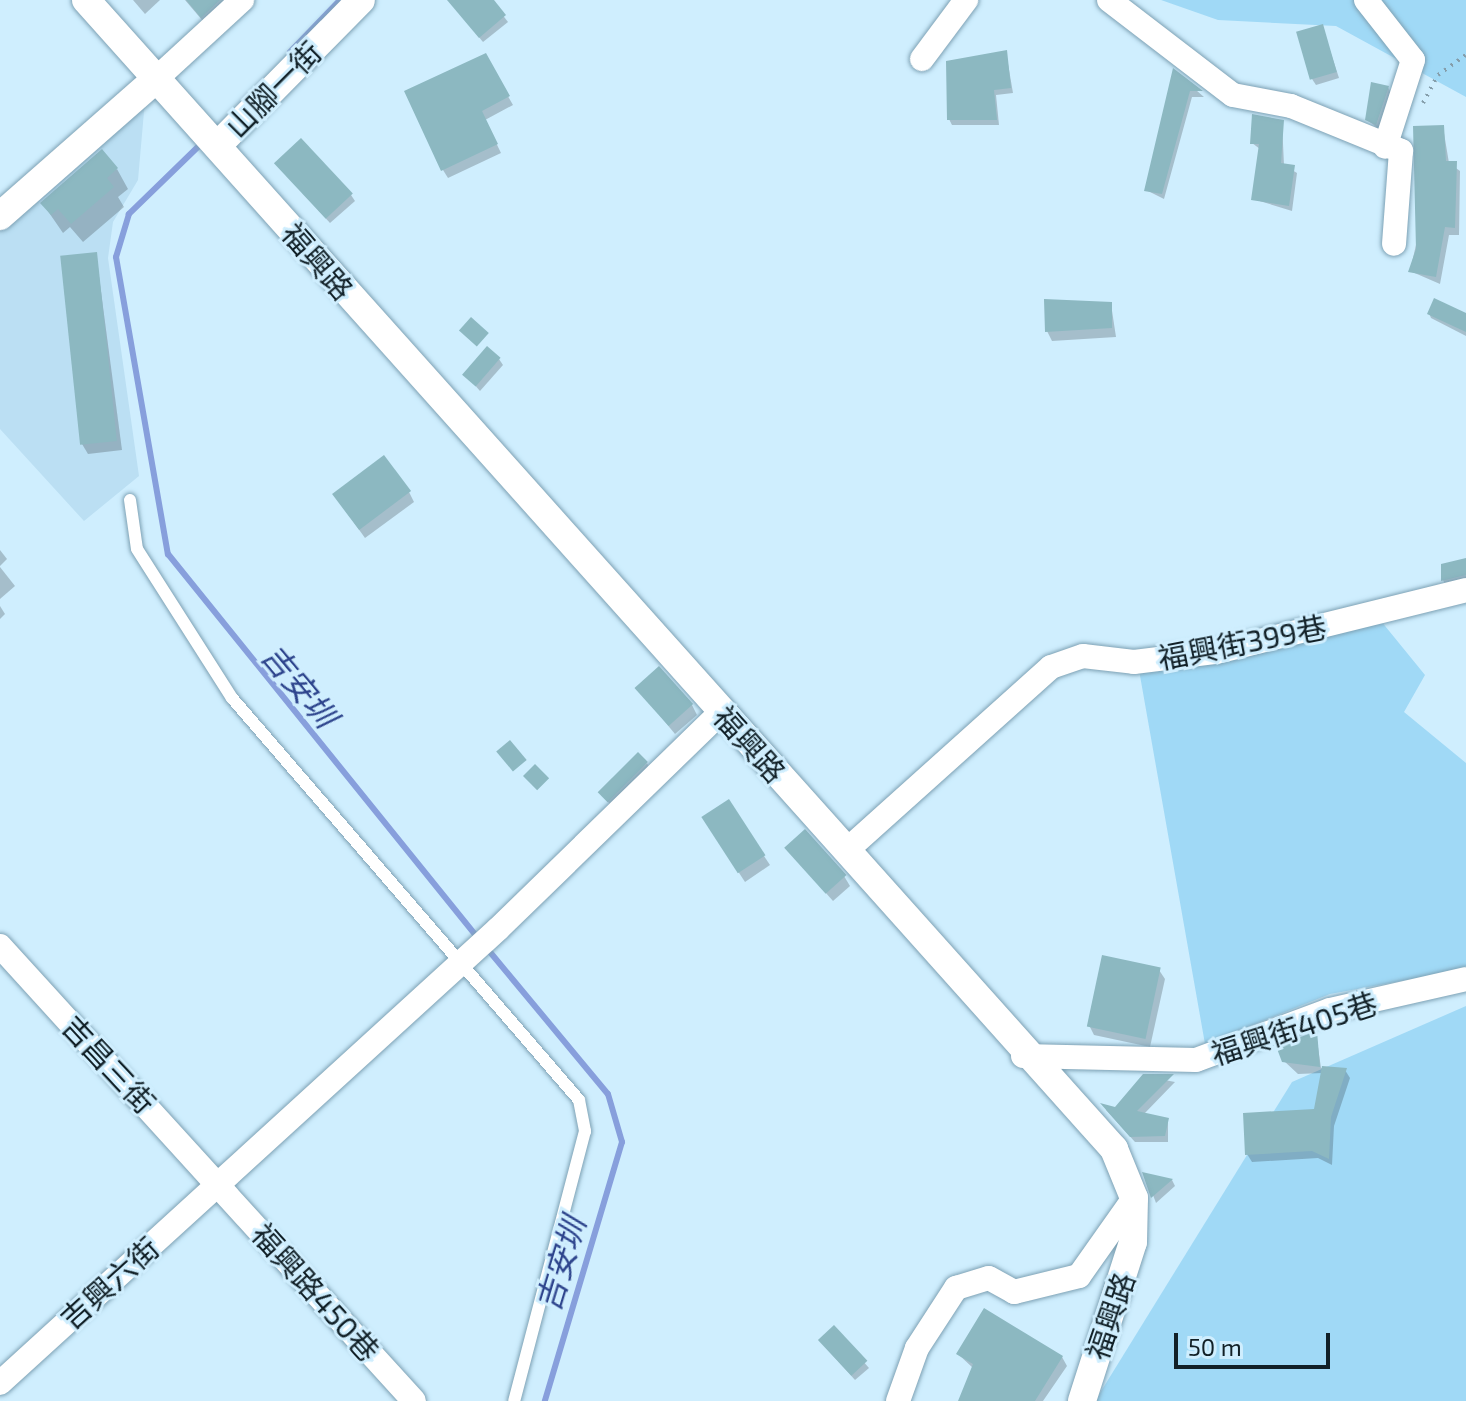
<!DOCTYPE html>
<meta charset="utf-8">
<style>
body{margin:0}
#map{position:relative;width:1466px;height:1401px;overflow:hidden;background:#cfeefe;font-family:"Exo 2","Noto Sans TC",sans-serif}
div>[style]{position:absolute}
.built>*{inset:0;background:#bbdff3}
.green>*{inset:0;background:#a0d9f6}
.shadow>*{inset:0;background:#0003}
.stream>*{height:6px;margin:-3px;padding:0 3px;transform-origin:3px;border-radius:3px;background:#879fdc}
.building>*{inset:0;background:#8cb8c1;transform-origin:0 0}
.path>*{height:4px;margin-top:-2px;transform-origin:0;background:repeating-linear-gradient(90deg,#849daa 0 2px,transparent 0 8px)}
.roads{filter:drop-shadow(0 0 2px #7da1b4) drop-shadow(0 0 2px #7da1b4)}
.service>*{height:12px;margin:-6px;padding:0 6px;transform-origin:6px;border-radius:6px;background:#fff}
.minor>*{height:24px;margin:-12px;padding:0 12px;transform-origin:12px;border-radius:12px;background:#fff}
.tertiary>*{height:28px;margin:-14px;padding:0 14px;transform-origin:14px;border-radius:14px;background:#fff}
span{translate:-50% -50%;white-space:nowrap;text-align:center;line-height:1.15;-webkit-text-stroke:6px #cfeefe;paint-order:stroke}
.street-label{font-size:30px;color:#112027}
.water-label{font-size:32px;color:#2e458d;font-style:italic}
.scale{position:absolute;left:1174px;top:1333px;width:156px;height:36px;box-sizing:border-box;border:4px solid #112027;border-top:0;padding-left:10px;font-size:24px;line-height:28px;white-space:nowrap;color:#112027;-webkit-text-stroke:6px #cfeefe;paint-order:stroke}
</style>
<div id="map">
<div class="built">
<div style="clip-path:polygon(146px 89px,138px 180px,113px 222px,108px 258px,139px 476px,84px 521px,0 429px,0 228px)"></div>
</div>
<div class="green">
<div style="clip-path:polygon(1161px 0,1466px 0,1466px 97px,1336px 26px,1218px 20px)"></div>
<div style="clip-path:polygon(1381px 621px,1425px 675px,1404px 712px,1466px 763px,1466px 969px,1330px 994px,1205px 1044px,1139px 670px)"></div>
<div style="clip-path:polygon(1466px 1006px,1466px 1401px,1095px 1401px,1292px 1082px)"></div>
</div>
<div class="shadow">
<div style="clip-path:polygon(133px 0,160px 0,145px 14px)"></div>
<div style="clip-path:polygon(185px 0,244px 0,208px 27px)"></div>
<div style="clip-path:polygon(448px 0,491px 0,508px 22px,483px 42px)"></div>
<div style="clip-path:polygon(1322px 26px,1339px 78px,1316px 85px,1312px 79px)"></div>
<div style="clip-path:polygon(1006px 52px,1013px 93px,996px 95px,999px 125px,952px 125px,949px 119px)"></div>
<div style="clip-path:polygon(485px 56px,513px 105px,485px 120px,501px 153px,448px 178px,443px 170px)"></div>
<div style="clip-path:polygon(1174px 71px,1204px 97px,1192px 97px,1164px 199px,1146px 190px)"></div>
<div style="clip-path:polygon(1388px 87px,1391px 93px,1379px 129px,1367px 120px)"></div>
<div style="clip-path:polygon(1282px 122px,1284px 165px,1297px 173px,1292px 211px,1253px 199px,1260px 149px,1252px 143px)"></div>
<div style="clip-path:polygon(1443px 127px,1449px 163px,1460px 171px,1459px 235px,1449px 235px,1440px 284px,1410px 271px)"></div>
<div style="clip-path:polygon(276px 164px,351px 195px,355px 201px,330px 223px)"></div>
<div style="clip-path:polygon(117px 169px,128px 189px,118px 197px,124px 207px,83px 242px,70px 227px,63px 233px,43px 204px)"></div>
<div style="clip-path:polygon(96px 254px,122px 450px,88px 454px,82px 444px)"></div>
<div style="clip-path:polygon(1111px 304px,1116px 337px,1052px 341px,1047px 331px)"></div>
<div style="clip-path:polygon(1429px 313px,1466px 315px,1466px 336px,1431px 318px)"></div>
<div style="clip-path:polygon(499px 359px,503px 365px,480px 391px,465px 374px)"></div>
<div style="clip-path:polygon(409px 492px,414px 502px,365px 538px,340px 503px)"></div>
<div style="clip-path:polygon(0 550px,7px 559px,0 566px)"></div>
<div style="clip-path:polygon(1466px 561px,1466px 583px,1446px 586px,1443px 580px)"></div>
<div style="clip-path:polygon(0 567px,15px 586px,0 599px)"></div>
<div style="clip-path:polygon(0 606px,5px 614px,0 619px)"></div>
<div style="clip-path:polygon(637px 688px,692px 705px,697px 715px,675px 734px)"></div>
<div style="clip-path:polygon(647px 763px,650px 769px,612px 806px,604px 798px)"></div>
<div style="clip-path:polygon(709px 827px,764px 856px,770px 865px,745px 882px)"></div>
<div style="clip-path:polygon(787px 849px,844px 876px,850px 886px,833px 901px)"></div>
<div style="clip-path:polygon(1159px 970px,1165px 979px,1150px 1047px,1094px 1035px,1089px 1025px)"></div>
<div style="clip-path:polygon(1316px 1033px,1321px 1068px,1345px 1070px,1350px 1078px,1334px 1126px,1332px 1165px,1318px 1158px,1252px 1162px,1247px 1154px,1316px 1111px,1323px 1073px,1298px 1074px,1284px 1061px)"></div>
<div style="clip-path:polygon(1144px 1076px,1175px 1082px,1143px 1115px,1168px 1120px,1168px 1142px,1135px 1142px,1106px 1110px,1116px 1109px)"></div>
<div style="clip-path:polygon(1145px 1174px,1172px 1180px,1175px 1186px,1156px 1203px)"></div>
<div style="clip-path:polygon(834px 1328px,869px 1368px,855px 1380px,826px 1348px)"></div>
<div style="clip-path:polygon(958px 1354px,1062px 1357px,1067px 1366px,1043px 1401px,960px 1401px,973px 1368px)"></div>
</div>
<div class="stream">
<div style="left:290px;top:52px;width:72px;rotate:-46.1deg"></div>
<div style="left:204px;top:141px;width:105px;rotate:135.8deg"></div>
<div style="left:129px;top:214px;width:45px;rotate:106.8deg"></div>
<div style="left:116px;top:257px;width:302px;rotate:80.1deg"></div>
<div style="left:168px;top:554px;width:494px;rotate:51.1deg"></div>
<div style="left:485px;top:946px;width:192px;rotate:50.3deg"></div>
<div style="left:608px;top:1094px;width:50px;rotate:73.7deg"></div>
<div style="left:622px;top:1142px;width:270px;rotate:106.6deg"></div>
</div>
<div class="building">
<div style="clip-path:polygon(186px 0,220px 0,201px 18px)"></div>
<div style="clip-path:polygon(447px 0,494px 0,506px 15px,479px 38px)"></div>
<div style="left:1323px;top:24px;width:50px;height:28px;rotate:74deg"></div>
<div style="clip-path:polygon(1007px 50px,1011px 88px,994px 90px,997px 120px,947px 120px,946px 61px)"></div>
<div style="clip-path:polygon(486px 53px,510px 96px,482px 111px,498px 144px,441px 171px,404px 91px)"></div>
<div style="clip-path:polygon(1173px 68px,1203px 91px,1190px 91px,1162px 194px,1144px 191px)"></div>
<div style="clip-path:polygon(1371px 82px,1389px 86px,1376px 125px,1365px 120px)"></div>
<div style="clip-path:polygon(1252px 114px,1284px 120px,1281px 163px,1295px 165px,1289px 206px,1251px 200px,1259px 144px,1250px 144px)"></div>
<div style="clip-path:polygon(1444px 125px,1446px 161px,1457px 161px,1455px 228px,1445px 227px,1436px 277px,1408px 272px,1416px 249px,1413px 126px)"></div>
<div style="left:301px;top:138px;width:76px;height:37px;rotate:47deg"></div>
<div style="clip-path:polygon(102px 149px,118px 168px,107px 178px,114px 187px,71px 224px,58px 209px,51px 215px,40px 203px)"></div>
<div style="left:97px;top:252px;width:190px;height:37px;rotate:84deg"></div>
<div style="clip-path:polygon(1434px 298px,1466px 313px,1466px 332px,1427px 314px)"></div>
<div style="clip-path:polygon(1044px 299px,1112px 302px,1112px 328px,1045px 332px)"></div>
<div style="left:471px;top:317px;width:24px;height:18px;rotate:42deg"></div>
<div style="left:487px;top:346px;width:18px;height:38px;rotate:41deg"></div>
<div style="left:384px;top:455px;width:45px;height:65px;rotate:53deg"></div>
<div style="clip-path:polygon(1466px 558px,1466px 575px,1441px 581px,1441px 564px)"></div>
<div style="left:659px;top:666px;width:51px;height:33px;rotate:48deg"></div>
<div style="left:510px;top:740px;width:26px;height:18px;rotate:50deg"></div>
<div style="left:638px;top:752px;width:14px;height:57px;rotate:45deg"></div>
<div style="left:535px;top:764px;width:20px;height:17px;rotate:45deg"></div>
<div style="left:729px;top:799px;width:67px;height:33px;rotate:57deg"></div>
<div style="left:805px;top:829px;width:62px;height:28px;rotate:48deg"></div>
<div style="left:1102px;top:955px;width:60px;height:73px;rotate:12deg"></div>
<div style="clip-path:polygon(1317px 1031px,1320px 1067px,1282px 1062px,1276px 1046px)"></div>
<div style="clip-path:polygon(1322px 1066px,1347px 1068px,1331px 1117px,1329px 1159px,1312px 1151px,1245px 1155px,1243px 1113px,1314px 1109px)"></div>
<div style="clip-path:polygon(1143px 1074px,1174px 1074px,1137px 1111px,1169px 1118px,1165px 1136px,1130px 1137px,1100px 1103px,1115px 1107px)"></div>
<div style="clip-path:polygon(1142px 1172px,1173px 1179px,1151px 1198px)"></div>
<div style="clip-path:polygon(984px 1308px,1063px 1356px,1035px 1401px,958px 1401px,973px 1364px,956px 1354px)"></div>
<div style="left:834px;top:1325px;width:49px;height:22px;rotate:47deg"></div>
</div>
<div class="path">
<div style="left:1423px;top:103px;width:32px;rotate:-62deg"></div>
<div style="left:1438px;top:75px;width:34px;rotate:-36deg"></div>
</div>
<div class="roads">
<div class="service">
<div style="left:130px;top:500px;width:49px;rotate:81.9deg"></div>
<div style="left:137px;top:549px;width:177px;rotate:57.5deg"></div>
<div style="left:232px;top:698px;width:531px;rotate:49.2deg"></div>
<div style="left:579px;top:1100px;width:32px;rotate:79deg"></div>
<div style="left:585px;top:1131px;width:279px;rotate:104.7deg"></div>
</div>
<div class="minor">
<div style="left:1109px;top:0;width:156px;rotate:37.5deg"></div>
<div style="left:1233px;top:95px;width:59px;rotate:10.7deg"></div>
<div style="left:1291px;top:106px;width:119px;rotate:22.2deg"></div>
<div style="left:1401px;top:151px;width:93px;rotate:94.3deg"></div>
<div style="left:1366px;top:0;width:76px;rotate:51.9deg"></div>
<div style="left:1413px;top:60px;width:91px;rotate:107.8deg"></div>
<div style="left:922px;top:59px;width:74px;rotate:-53.3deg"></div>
<div style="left:156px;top:79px;width:117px;rotate:-42.6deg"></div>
<div style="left:847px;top:850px;width:274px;rotate:-41.9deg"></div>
<div style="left:1051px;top:667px;width:34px;rotate:-19deg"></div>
<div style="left:1083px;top:656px;width:51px;rotate:6.7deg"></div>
<div style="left:1134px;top:662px;width:83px;rotate:-7deg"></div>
<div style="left:1216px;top:652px;width:258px;rotate:-13.9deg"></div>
<div style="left:0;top:946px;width:615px;rotate:47.7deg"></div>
<div style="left:1023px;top:1056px;width:173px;rotate:1.3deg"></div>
<div style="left:1196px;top:1060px;width:143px;rotate:-20.5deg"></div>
<div style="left:1330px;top:1010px;width:139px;rotate:-12.8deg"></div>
<div style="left:0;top:1383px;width:674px;rotate:-42.35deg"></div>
<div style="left:498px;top:929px;width:311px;rotate:-44.2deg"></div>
<div style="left:898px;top:1401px;width:56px;rotate:-70.3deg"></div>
<div style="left:917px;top:1348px;width:72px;rotate:-57deg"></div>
<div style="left:956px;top:1288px;width:34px;rotate:-17deg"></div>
<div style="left:989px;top:1278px;width:29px;rotate:29deg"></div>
<div style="left:1014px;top:1292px;width:67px;rotate:-13.8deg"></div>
<div style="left:1079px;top:1276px;width:95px;rotate:-54.8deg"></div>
</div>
<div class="tertiary">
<div style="left:86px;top:0;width:1542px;rotate:48.18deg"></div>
<div style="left:1114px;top:1149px;width:53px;rotate:67.8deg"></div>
<div style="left:1134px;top:1198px;width:44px;rotate:91.3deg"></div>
<div style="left:1133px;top:1242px;width:167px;rotate:107.8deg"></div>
<div style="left:219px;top:144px;width:202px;rotate:-45.4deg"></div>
<div style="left:0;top:216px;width:208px;rotate:-41.3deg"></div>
</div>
</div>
<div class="street-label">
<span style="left:273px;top:89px;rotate:-45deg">山腳一街</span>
<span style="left:318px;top:261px;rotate:49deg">福興路</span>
<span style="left:1242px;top:642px;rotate:-11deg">福興街399巷</span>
<span style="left:750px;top:744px;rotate:48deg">福興路</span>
<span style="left:1294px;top:1028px;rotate:-18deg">福興街405巷</span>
<span style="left:109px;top:1064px;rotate:47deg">吉昌三街</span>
<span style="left:109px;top:1283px;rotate:-42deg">吉興六街</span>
<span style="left:316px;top:1292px;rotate:48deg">福興路450巷</span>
<span style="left:1110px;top:1316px;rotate:-71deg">福興路</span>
</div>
<div class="water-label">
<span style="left:300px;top:685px;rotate:50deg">吉安圳</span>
<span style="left:560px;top:1264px;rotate:-73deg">吉安圳</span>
</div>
<div class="scale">50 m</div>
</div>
